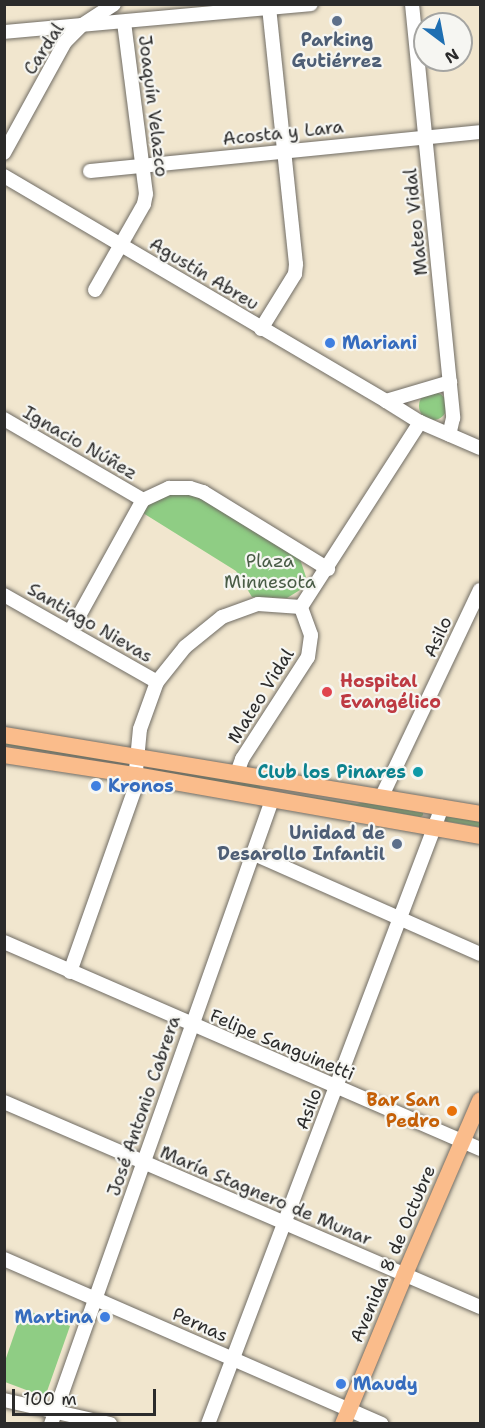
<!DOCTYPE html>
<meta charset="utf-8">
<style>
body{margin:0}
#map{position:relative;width:485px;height:1428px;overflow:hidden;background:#f1e6ce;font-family:"Shantell Sans",sans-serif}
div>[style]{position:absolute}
.green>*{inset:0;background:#8fcd84}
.round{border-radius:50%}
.roads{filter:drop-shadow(0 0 2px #706c64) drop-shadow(0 0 2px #706c64)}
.minor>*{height:14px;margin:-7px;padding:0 7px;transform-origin:7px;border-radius:7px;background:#fff}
.major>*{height:16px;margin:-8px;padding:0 8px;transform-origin:8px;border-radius:8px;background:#fabc8b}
.dots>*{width:16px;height:16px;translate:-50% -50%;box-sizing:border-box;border:3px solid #f6f6f2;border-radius:50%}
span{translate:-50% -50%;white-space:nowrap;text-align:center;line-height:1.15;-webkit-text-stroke:4.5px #f6f6f2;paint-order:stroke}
.service-label{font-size:18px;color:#4e5e75;font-weight:700}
.right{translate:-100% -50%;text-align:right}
.street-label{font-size:18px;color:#2b2b2b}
.shop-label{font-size:18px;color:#366cbe;font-weight:700}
.left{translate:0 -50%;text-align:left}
.park-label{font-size:18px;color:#495c46}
.health-label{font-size:18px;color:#be3a42;font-weight:700}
.culture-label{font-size:18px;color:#0d838f;font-weight:700}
.food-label{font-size:18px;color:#c56008;font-weight:700}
.frame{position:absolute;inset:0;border:6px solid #2b2b2b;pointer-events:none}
.north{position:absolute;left:413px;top:12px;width:60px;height:60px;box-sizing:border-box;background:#f6f6f2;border:2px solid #a5a5a2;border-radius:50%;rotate:148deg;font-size:16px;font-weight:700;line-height:24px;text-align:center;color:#2b2b2b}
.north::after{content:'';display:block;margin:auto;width:21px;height:27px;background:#1f6fb2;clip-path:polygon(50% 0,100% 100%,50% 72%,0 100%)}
.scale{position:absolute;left:12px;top:1389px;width:144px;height:27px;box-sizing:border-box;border:3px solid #2b2b2b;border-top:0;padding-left:8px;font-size:18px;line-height:21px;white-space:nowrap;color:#2b2b2b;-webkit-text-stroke:4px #f6f6f2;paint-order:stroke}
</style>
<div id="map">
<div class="green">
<div class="round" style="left:419px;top:392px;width:28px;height:28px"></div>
<div style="clip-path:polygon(184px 493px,204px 498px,300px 559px,306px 577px,300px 590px,287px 598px,252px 597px,236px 571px,143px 513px,151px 501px,164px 495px)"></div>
<div style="clip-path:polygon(4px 741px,127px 763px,127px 765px,5px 745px)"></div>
<div style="clip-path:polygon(152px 767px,260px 784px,260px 789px,153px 771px)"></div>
<div style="clip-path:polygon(286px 793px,357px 804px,365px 802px,423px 813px,423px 815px,421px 817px)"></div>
<div style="clip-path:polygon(443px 816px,480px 821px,480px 827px,445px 821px)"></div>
<div style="clip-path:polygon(23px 1309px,70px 1326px,45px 1397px,5px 1382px,5px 1361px)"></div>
</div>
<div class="roads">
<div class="minor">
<div style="left:412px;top:4px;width:416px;rotate:84.3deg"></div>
<div style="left:453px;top:418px;width:17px;rotate:103deg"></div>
<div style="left:4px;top:32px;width:308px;rotate:-5.2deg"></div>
<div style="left:4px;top:153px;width:127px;rotate:-61.2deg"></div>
<div style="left:65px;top:42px;width:24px;rotate:-45deg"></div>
<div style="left:82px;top:25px;width:38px;rotate:-33deg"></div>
<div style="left:90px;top:171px;width:392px;rotate:-5.7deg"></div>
<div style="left:4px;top:176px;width:443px;rotate:30.5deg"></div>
<div style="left:386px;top:401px;width:67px;rotate:-16.5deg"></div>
<div style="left:95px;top:290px;width:99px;rotate:-60.3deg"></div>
<div style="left:144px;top:204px;width:10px;rotate:-79deg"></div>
<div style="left:146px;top:194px;width:173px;rotate:-97.3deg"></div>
<div style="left:261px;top:329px;width:65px;rotate:-58.3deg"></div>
<div style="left:295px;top:274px;width:10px;rotate:-84deg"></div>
<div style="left:296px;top:264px;width:256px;rotate:-96deg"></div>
<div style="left:386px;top:401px;width:40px;rotate:32deg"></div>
<div style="left:420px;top:422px;width:65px;rotate:23.4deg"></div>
<div style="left:4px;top:419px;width:161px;rotate:30.2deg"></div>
<div style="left:4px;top:595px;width:176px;rotate:29.6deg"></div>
<div style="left:301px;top:607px;width:220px;rotate:-57.2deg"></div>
<div style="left:70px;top:632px;width:151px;rotate:-61.1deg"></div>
<div style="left:143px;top:500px;width:29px;rotate:-25deg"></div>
<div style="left:169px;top:488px;width:21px"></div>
<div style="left:190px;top:488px;width:14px;rotate:17deg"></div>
<div style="left:203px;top:492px;width:147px;rotate:31.6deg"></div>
<div style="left:237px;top:773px;width:15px;rotate:-70deg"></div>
<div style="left:242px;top:759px;width:121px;rotate:-57.1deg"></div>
<div style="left:308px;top:657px;width:22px;rotate:-82deg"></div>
<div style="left:311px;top:635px;width:30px;rotate:-110deg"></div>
<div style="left:382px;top:796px;width:228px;rotate:-64.6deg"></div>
<div style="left:252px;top:853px;width:249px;rotate:23.9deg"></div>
<div style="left:4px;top:942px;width:519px;rotate:23.5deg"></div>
<div style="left:70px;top:972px;width:192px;rotate:-70.5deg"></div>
<div style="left:134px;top:791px;width:62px;rotate:-84.5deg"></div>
<div style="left:140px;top:729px;width:50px;rotate:-70.1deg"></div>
<div style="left:157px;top:682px;width:45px;rotate:-51.3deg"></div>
<div style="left:185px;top:647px;width:48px;rotate:-39deg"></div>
<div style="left:222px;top:617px;width:38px;rotate:-20deg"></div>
<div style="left:258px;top:604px;width:43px;rotate:4deg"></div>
<div style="left:4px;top:1102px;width:518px;rotate:23.3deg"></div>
<div style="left:4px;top:1259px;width:412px;rotate:23.6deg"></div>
<div style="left:4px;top:1400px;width:109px;rotate:12.8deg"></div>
<div style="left:51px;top:1424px;width:662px;rotate:-70.5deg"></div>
<div style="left:208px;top:1424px;width:660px;rotate:-69.23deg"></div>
</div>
<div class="major">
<div style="left:4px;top:735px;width:483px;rotate:9.4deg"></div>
<div style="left:4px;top:755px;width:133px;rotate:8.7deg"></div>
<div style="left:135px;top:775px;width:350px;rotate:10deg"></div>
<div style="left:343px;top:1424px;width:162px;rotate:-67.5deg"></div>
<div style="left:405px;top:1274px;width:189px;rotate:-66.6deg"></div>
</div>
</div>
<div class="dots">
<div style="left:337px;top:21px;background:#5c6f8a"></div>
<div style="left:330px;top:343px;background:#3f7fe0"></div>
<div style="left:327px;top:692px;background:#e0444e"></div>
<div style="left:418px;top:772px;background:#0f9aa8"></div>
<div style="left:96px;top:786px;background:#3f7fe0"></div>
<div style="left:397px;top:844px;background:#5c6f8a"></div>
<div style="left:452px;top:1111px;background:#e8710a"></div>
<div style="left:105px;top:1317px;background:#3f7fe0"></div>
<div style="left:341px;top:1384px;background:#3f7fe0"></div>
</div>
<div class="service-label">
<span style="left:337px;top:51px">Parking<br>Gutiérrez</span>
<span class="right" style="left:385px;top:844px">Unidad de<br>Desarollo Infantil</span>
</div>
<div class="street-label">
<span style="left:44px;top:49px;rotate:-57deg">Cardal</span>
<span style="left:153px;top:106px;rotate:83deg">Joaquín Velazco</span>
<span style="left:283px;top:133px;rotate:-6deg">Acosta y Lara</span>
<span style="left:416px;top:222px;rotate:-96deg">Mateo Vidal</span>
<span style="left:204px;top:274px;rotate:31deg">Agustín Abreu</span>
<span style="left:80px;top:443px;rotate:30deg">Ignacio Núñez</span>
<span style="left:90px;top:623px;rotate:30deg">Santiago Nievas</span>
<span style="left:438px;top:637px;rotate:-65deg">Asilo</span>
<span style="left:261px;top:696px;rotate:-58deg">Mateo Vidal</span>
<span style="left:282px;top:1045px;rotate:23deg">Felipe Sanguinetti</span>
<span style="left:144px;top:1106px;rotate:-71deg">José Antonio Cabrera</span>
<span style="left:309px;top:1109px;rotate:-69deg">Asilo</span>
<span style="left:266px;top:1196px;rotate:23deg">María Stagnero de Munar</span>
<span style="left:393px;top:1254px;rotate:-67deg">Avenida 8 de Octubre</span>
<span style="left:200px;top:1325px;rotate:24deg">Pernas</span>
</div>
<div class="shop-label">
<span class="left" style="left:342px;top:343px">Mariani</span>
<span class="left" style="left:108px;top:786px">Kronos</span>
<span class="right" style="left:93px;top:1317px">Martina</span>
<span class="left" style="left:353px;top:1384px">Maudy</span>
</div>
<div class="park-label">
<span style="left:270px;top:572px">Plaza<br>Minnesota</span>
</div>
<div class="health-label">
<span class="left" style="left:340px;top:692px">Hospital<br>Evangélico</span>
</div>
<div class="culture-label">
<span class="right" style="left:406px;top:772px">Club los Pinares</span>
</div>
<div class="food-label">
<span class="right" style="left:440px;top:1111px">Bar San<br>Pedro</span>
</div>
<div class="frame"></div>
<div class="north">N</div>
<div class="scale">100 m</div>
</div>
